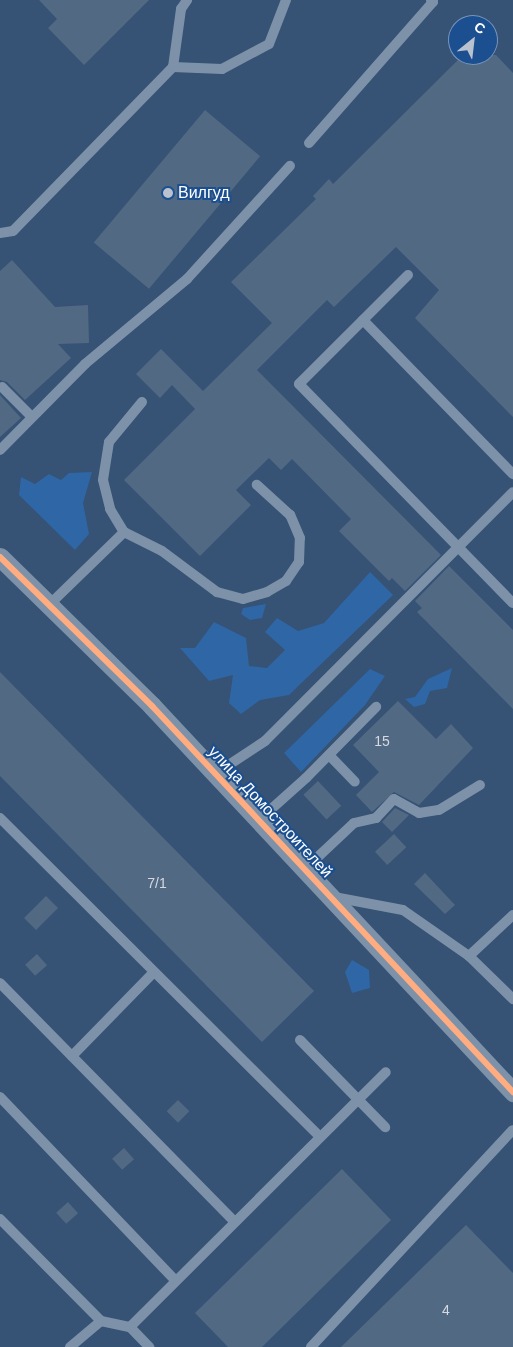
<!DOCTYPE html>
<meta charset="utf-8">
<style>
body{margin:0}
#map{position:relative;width:513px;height:1347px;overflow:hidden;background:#365274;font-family:Helvetica,sans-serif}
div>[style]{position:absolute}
.green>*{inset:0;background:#2f66a5}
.building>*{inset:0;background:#526984;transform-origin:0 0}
.lane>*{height:10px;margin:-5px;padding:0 5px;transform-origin:5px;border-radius:5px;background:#7d92a8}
.street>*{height:19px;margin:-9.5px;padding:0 9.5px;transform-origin:9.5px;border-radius:9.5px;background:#7d92a8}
.cycleway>*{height:6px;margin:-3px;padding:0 3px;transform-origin:3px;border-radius:3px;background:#ffac80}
.dots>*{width:14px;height:14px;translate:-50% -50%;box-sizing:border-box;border:2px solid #1b4f8f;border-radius:50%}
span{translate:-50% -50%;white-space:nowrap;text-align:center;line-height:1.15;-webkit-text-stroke:4px #1b4f8f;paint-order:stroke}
.number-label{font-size:14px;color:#d4dae0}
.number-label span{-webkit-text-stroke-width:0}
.poi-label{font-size:16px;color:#fff}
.left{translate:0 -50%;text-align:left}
.street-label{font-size:16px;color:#fff}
.north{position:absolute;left:448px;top:15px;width:50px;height:50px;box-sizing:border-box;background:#1b4f8f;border:1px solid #7695bc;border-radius:50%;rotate:29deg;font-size:14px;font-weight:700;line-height:20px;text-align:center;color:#fff}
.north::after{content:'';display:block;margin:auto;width:18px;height:22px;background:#b9c2ce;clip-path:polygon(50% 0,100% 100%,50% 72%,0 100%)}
</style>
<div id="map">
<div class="green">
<div style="clip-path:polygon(92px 472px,83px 503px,89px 534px,75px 550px,19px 495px,21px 477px,35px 484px,49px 474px,61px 480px,69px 473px)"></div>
<div style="clip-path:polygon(370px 572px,393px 595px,289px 695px,260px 700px,241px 714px,229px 703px,233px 675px,209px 681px,180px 648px,195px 648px,214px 622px,246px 638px,249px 666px,267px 668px,285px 650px,265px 632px,277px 618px,298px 631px,324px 623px)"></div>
<div style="clip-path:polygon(266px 604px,262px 618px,250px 620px,241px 614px,243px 608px)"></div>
<div style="clip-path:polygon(452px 668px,447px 688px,430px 691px,425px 704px,414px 707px,405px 699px,415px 697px,428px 679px)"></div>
<div style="clip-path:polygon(370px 669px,385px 676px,365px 705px,301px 772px,284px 753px)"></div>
<div style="clip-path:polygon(352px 960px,369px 970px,370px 988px,352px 993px,345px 972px)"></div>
</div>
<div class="building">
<div style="clip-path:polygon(39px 0,149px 0,84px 65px,48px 28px,57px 19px)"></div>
<div style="clip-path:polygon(463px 55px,496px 55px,513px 73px,513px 417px,415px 318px,439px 290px,396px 247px,334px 307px,327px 300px,257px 370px,441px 555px,405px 591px,392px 578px,389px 581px,339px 531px,351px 519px,292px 459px,281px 470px,269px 458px,236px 490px,251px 505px,200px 556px,124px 480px,195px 409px,172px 385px,160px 398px,136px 374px,161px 349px,203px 391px,272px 323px,231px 282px,316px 199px,313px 196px,329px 179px,333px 184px)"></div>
<div style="left:205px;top:110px;width:72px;height:173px;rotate:40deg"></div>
<div style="clip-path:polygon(12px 260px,55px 307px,88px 305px,89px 343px,58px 344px,71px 358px,25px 400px,7px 382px,0 380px,0 271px)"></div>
<div style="clip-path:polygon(0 395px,21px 418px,0 437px)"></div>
<div style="clip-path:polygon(449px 566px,513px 630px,513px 709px,417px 612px,422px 608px,415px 601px)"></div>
<div style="clip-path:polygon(0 672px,314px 991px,262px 1042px,0 776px)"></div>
<div style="clip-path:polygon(398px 701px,436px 739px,451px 724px,473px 748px,419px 805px,394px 792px,372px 812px,356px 795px,379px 772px,353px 745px)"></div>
<div style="left:318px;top:781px;width:34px;height:20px;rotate:47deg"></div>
<div style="clip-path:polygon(395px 808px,409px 815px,392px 832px,382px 822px)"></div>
<div style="left:394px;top:834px;width:18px;height:26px;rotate:47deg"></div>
<div style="clip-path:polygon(425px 873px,455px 905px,445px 914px,414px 884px)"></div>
<div style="left:46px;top:896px;width:17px;height:31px;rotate:45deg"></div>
<div style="left:37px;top:954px;width:15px;height:16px;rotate:48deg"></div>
<div style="left:178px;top:1100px;width:16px;height:16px;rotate:45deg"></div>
<div style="left:124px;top:1148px;width:15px;height:16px;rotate:48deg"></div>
<div style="clip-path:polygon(342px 1169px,391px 1220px,262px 1347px,228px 1347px,195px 1313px)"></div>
<div style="left:68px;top:1202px;width:15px;height:16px;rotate:48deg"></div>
<div style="clip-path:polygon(466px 1225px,513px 1273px,513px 1347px,341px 1347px)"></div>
</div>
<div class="lane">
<div style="left:173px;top:67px;width:49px;rotate:2.3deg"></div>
<div style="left:222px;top:69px;width:53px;rotate:-28deg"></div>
<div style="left:269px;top:44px;width:47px;rotate:-68.9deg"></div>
<div style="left:309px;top:143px;width:188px;rotate:-48.7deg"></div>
<div style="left:433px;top:2px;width:3px;rotate:-135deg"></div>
<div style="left:0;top:233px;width:13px;rotate:-9deg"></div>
<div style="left:13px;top:231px;width:229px;rotate:-45.7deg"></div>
<div style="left:173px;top:67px;width:59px;rotate:-82.1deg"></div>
<div style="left:181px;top:9px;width:11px;rotate:-56deg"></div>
<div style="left:408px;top:275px;width:154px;rotate:135deg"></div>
<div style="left:299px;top:384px;width:306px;rotate:45.7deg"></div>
<div style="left:363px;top:320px;width:215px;rotate:45.8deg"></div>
<div style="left:2px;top:387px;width:42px;rotate:45deg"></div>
<div style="left:142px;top:402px;width:52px;rotate:129.5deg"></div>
<div style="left:109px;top:442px;width:38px;rotate:99deg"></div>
<div style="left:103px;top:480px;width:30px;rotate:76deg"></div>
<div style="left:110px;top:509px;width:27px;rotate:59deg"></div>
<div style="left:124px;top:532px;width:42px;rotate:26.6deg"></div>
<div style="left:162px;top:551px;width:69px;rotate:36.7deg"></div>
<div style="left:217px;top:592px;width:27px;rotate:15deg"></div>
<div style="left:243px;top:599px;width:25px;rotate:-16deg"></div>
<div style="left:267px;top:592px;width:22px;rotate:-30deg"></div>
<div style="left:286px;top:581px;width:23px;rotate:-56deg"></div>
<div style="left:299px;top:562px;width:24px;rotate:-88deg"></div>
<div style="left:300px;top:538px;width:25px;rotate:-113deg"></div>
<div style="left:290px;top:515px;width:45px;rotate:-137.7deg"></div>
<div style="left:0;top:450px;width:121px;rotate:-45.3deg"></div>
<div style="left:85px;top:364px;width:133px;rotate:-39.8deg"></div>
<div style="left:187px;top:279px;width:153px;rotate:-47.7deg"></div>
<div style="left:49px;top:605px;width:105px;rotate:-44.2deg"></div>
<div style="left:329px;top:755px;width:37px;rotate:46deg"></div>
<div style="left:215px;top:774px;width:60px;rotate:-33.4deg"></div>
<div style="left:265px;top:741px;width:351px;rotate:-45.1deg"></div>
<div style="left:0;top:818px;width:452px;rotate:44.9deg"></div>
<div style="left:259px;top:820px;width:63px;rotate:-41.8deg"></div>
<div style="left:306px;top:778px;width:100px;rotate:-45.4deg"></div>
<div style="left:305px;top:869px;width:67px;rotate:-43.2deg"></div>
<div style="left:354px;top:823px;width:23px;rotate:-13deg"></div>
<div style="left:376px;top:818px;width:26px;rotate:-47deg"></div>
<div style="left:394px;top:799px;width:29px;rotate:29deg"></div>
<div style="left:419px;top:813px;width:20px;rotate:-9deg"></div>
<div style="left:439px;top:810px;width:48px;rotate:-31.4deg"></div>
<div style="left:334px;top:897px;width:70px;rotate:10.7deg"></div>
<div style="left:403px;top:910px;width:80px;rotate:34.9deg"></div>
<div style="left:469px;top:956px;width:62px;rotate:44.3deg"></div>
<div style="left:469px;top:956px;width:60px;rotate:-43deg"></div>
<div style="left:0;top:983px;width:334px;rotate:45.5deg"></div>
<div style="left:300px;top:1040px;width:122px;rotate:45.7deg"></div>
<div style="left:72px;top:1056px;width:117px;rotate:-45.7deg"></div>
<div style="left:0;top:1097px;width:253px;rotate:46.3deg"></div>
<div style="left:0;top:1219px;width:144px;rotate:45.3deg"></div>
<div style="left:101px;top:1321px;width:30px;rotate:12deg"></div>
<div style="left:130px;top:1327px;width:361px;rotate:-44.9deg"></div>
<div style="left:130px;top:1327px;width:28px;rotate:46deg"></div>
<div style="left:70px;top:1347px;width:40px;rotate:-40deg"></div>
<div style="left:311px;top:1347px;width:296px;rotate:-47.1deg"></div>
</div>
<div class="street">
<div style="left:0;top:557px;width:213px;rotate:44.4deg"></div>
<div style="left:152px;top:706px;width:529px;rotate:46.92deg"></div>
</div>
<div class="cycleway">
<div style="left:0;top:557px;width:213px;rotate:44.4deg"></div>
<div style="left:152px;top:706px;width:529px;rotate:46.92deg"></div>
</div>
<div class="dots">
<div style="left:168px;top:193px;background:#b9c2ce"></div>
</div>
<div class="number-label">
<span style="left:382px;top:741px">15</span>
<span style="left:157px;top:883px">7/1</span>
<span style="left:446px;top:1310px">4</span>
</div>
<div class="poi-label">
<span class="left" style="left:178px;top:193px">Вилгуд</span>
</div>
<div class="street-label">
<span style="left:270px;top:812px;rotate:47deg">улица Домостроителей</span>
</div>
<div class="north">С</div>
</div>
